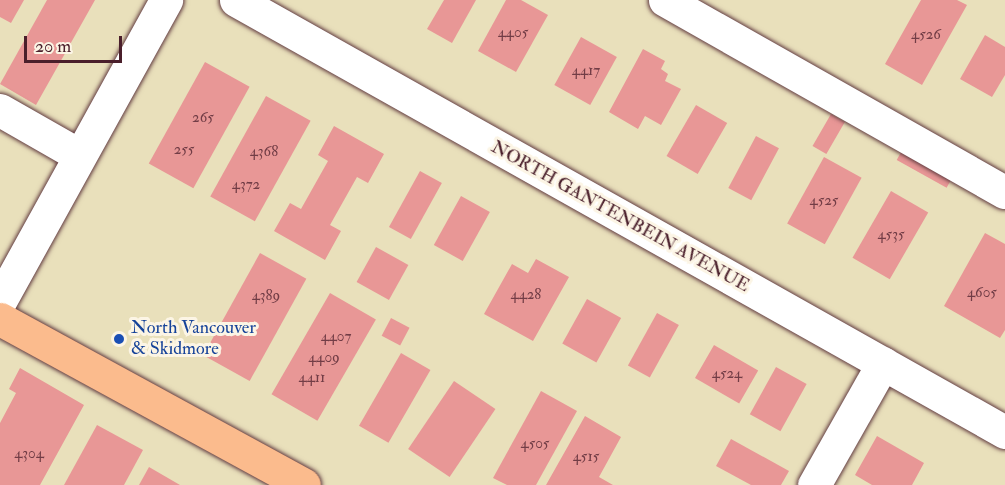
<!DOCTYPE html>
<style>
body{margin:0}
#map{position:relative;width:1005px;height:485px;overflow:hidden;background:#e9e0bb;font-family:"IM FELL Double Pica",serif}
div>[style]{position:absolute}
.building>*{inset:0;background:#e89796;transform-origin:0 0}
.roads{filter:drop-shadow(0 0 2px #623c41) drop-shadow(0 0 2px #623c41)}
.minor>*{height:33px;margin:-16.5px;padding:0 16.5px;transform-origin:16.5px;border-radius:16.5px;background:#fff}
.major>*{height:33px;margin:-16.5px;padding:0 16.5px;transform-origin:16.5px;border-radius:16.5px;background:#fbbb8d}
.dots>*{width:16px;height:16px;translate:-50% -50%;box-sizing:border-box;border:3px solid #fcf5e5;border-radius:50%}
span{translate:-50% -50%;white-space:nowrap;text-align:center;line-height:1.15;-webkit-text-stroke:6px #fcf5e5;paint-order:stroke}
.number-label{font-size:15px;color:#723d46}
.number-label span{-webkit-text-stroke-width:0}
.street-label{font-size:18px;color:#4a1f2b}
.transit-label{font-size:18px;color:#164399}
.left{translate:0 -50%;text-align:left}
.scale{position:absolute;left:24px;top:36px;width:98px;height:27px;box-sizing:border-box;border:3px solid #4a1f2b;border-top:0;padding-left:8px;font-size:18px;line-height:21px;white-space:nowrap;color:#4a1f2b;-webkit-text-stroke:4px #fcf5e5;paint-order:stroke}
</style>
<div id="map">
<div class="building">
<div style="clip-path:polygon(0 0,24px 0,11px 23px,0 17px)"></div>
<div style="clip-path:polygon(47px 0,95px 0,36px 105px,0 84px)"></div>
<div style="clip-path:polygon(444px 0,476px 0,452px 43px,427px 29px)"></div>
<div style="clip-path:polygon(506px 0,521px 0,548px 15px,516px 72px,478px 51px)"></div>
<div style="clip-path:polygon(921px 0,957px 0,967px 5px,922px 85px,885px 64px)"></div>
<div style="clip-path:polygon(985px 35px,1005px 47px,1005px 75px,992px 97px,960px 79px)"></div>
<div style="left:581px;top:37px;width:41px;height:55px;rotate:29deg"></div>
<div style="clip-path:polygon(643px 49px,665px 61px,661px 69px,668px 74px,665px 81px,681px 89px,661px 125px,645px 116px,638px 129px,609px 112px)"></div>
<div style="left:205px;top:62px;width:51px;height:116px;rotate:29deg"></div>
<div style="left:266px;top:96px;width:51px;height:115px;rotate:29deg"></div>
<div style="left:696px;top:105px;width:36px;height:59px;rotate:30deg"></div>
<div style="left:831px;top:114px;width:16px;height:37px;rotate:30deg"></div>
<div style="clip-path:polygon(334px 126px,384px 154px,368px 183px,357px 177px,330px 225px,341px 231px,325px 260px,274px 231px,290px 203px,301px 209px,328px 161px,318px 155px)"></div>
<div style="left:756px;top:136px;width:26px;height:59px;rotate:28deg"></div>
<div style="left:904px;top:147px;width:57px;height:15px;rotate:29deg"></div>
<div style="left:824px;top:157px;width:43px;height:76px;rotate:29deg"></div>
<div style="left:420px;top:171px;width:25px;height:64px;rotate:29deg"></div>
<div style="left:891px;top:191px;width:43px;height:77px;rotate:30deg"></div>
<div style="left:461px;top:196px;width:33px;height:56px;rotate:29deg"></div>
<div style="clip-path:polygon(985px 233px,1005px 244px,1005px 330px,1000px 338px,944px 306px)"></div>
<div style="left:376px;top:247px;width:37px;height:40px;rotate:29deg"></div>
<div style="left:260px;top:253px;width:53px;height:117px;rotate:29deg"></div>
<div style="clip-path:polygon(536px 259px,569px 277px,533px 341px,484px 314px,512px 264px,528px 273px)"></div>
<div style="left:330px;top:293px;width:53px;height:117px;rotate:30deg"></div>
<div style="left:587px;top:299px;width:39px;height:51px;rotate:29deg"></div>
<div style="left:657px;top:313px;width:25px;height:60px;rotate:29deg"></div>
<div style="left:391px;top:318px;width:21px;height:20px;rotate:28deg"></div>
<div style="left:714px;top:345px;width:51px;height:38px;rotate:30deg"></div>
<div style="left:401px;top:353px;width:34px;height:84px;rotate:30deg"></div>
<div style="left:776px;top:367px;width:35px;height:54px;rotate:29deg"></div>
<div style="clip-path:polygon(20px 368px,84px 405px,40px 485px,0 485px,0 423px,16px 393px,9px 389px)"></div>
<div style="left:454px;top:381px;width:50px;height:82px;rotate:34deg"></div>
<div style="clip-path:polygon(541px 391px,577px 411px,536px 485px,507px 485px,493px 478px)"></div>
<div style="clip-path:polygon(585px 416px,621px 437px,599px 477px,613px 485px,546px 485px)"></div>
<div style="clip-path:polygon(97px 425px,143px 450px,124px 485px,64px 485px)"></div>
<div style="clip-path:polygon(877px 436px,924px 463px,912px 485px,872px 485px,855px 475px)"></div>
<div style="clip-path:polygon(731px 439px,789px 471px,781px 485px,751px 485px,716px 466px)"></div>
<div style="clip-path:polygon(149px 467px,180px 485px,139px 485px)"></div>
</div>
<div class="roads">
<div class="minor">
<div style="left:236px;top:0;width:882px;rotate:29.33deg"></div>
<div style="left:665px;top:0;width:390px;rotate:29.5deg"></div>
<div style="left:0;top:110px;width:91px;rotate:29.7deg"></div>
<div style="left:0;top:301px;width:344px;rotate:-61.1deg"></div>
<div style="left:814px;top:485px;width:140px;rotate:-60.5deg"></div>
</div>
<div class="major">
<div style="left:0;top:319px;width:346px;rotate:28.6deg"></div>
</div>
</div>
<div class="dots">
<div style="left:119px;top:339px;background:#1a4fb4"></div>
</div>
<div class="number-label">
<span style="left:513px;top:33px">4405</span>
<span style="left:926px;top:35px">4526</span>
<span style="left:586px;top:71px">4417</span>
<span style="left:203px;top:118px">265</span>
<span style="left:184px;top:150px">255</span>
<span style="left:264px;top:152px">4368</span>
<span style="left:246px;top:185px">4372</span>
<span style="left:824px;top:201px">4525</span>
<span style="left:891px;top:235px">4535</span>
<span style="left:982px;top:293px">4605</span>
<span style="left:526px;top:295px">4428</span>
<span style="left:266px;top:296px">4389</span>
<span style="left:336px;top:337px">4407</span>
<span style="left:324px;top:358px">4409</span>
<span style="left:727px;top:374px">4524</span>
<span style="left:312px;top:378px">4411</span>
<span style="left:535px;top:444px">4505</span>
<span style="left:29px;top:454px">4304</span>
<span style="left:586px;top:457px">4515</span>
</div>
<div class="street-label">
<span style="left:620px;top:217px;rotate:29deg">NORTH GANTENBEIN AVENUE</span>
</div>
<div class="transit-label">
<span class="left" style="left:131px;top:339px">North Vancouver<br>&amp; Skidmore</span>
</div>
<div class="scale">20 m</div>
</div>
